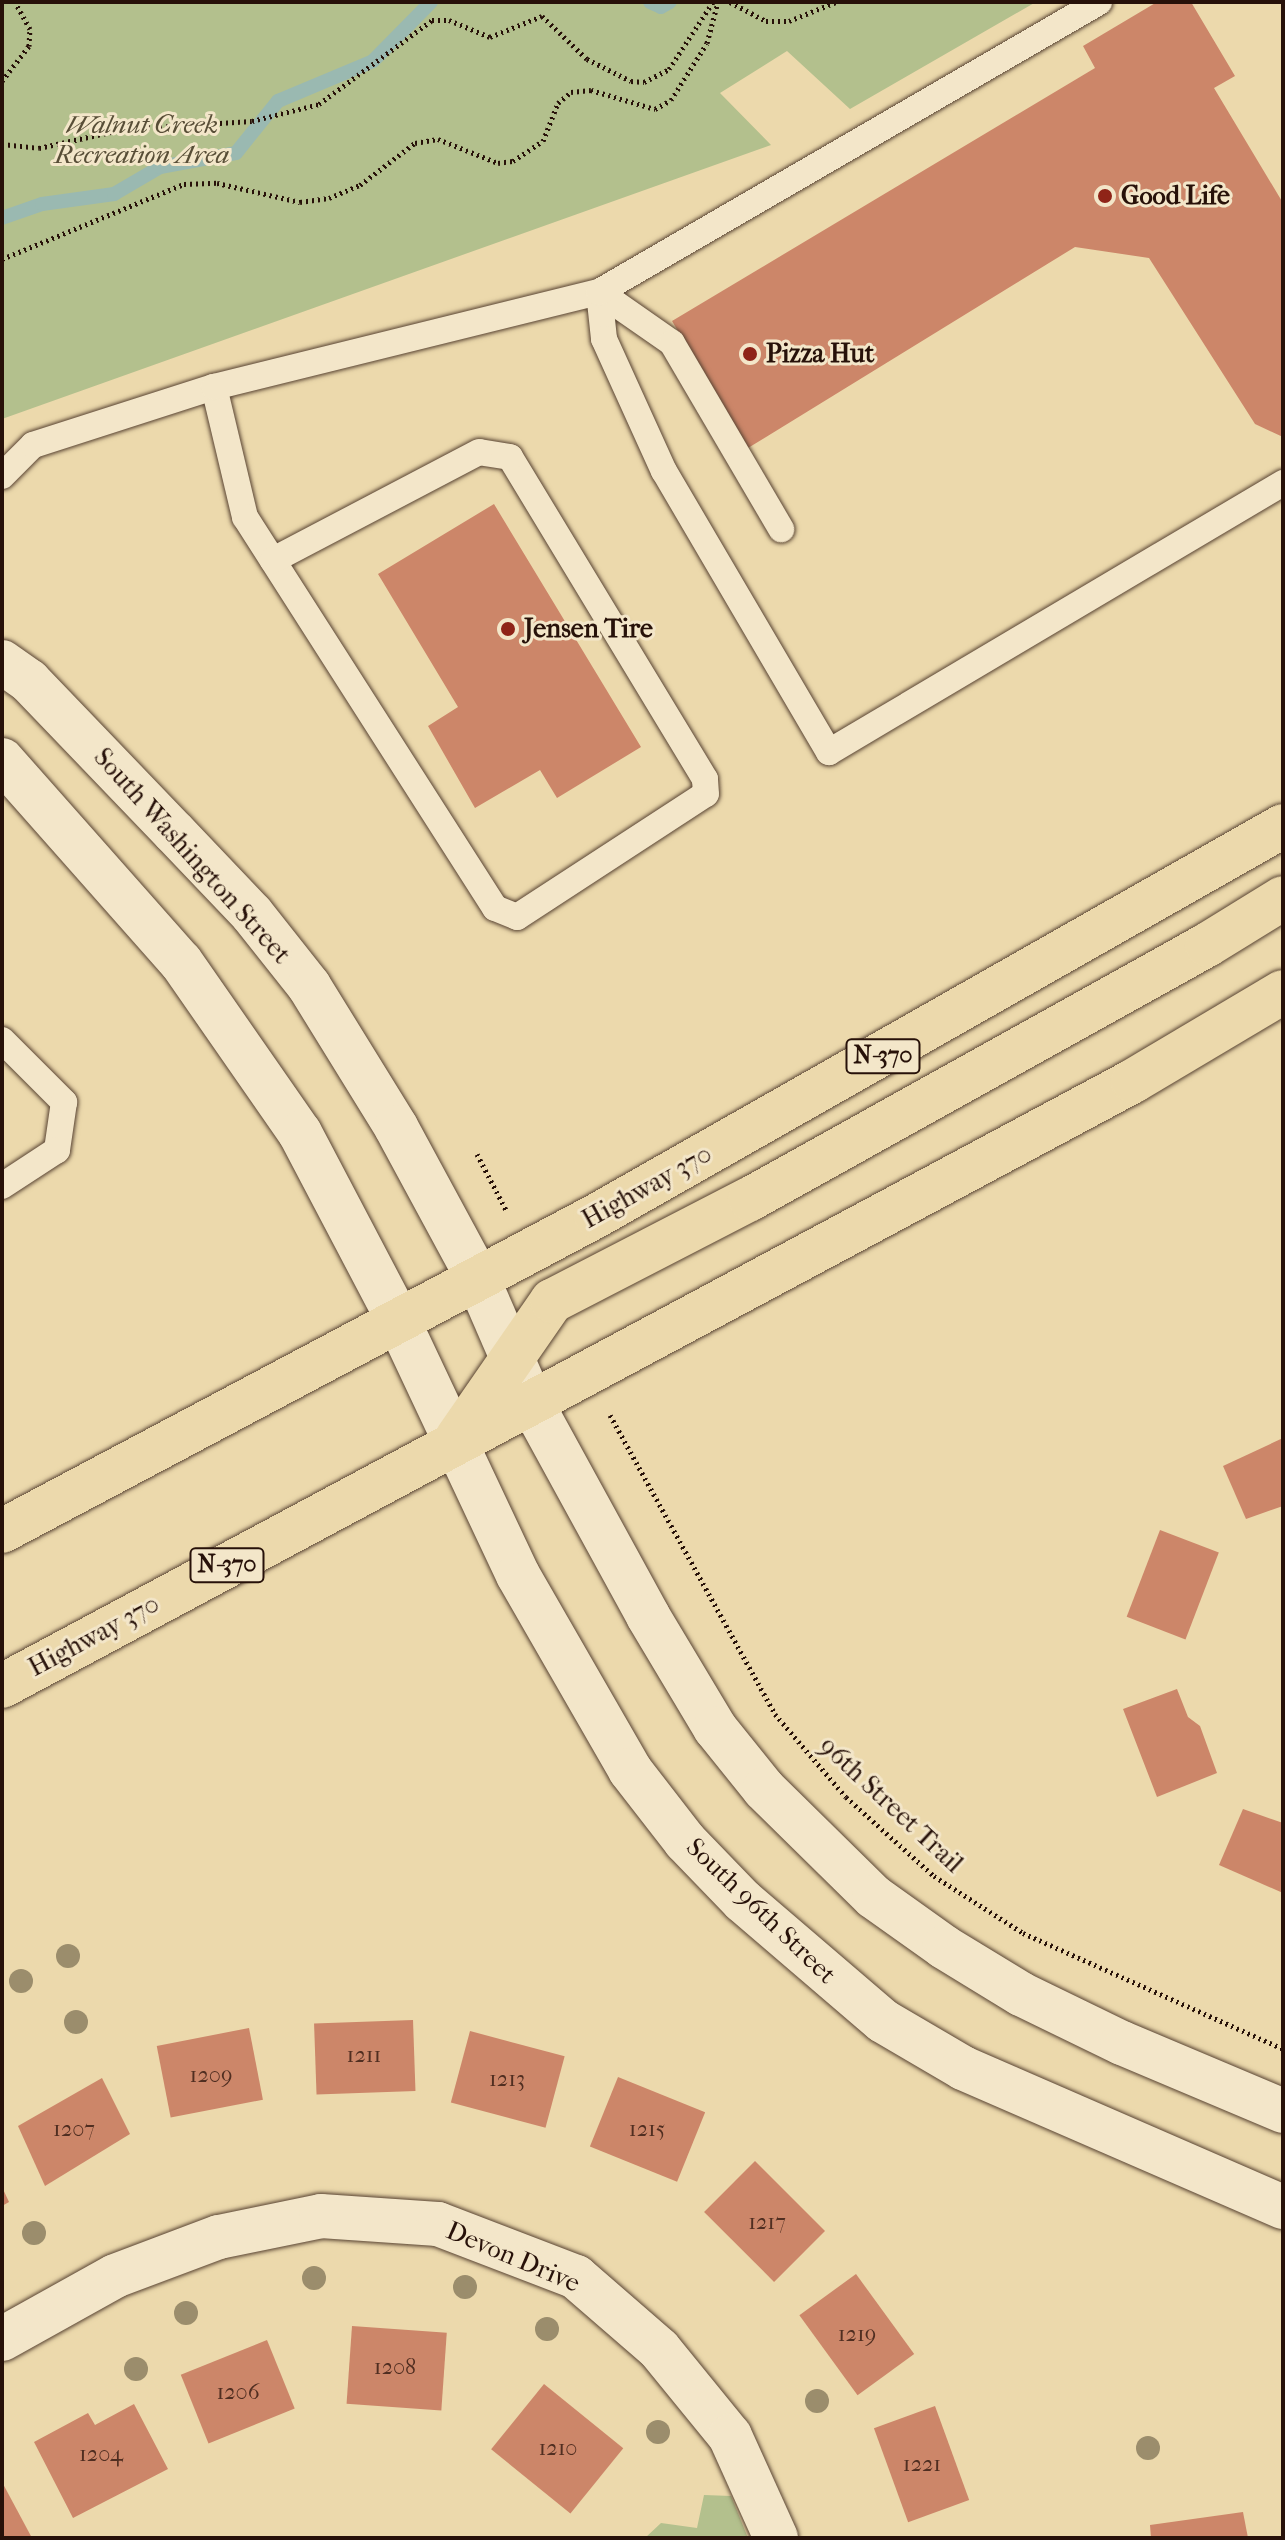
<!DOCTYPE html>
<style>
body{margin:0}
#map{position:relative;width:1285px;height:2540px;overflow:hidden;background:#ecd9ac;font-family:"IM FELL French Canon",serif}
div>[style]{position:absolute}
.green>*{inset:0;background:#b3c08d}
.stream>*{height:14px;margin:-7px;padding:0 7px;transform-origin:7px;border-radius:7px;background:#9ab9b1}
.building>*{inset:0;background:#cc8669;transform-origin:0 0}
.path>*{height:5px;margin-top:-2.5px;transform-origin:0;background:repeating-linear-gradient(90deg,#271109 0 2px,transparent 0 6px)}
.roads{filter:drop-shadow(0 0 2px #584332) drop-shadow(0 0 2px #584332)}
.service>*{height:26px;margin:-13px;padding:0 13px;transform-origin:13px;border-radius:13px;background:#f3e6c9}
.minor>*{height:44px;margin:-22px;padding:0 22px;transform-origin:22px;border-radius:22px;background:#f3e6c9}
.secondary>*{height:44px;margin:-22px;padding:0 22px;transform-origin:22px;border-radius:22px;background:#f3e6c9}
.trunk>*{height:44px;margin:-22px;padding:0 22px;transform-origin:22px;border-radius:22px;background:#ecd9ac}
.trees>*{width:24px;height:24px;margin:-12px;border-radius:50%;background:#9b8d6c}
.dots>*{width:22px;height:22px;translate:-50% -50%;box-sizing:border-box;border:4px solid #f3e6c9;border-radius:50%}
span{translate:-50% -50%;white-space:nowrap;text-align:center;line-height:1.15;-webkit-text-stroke:6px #f3e6c9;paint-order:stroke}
.number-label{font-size:22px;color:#502e21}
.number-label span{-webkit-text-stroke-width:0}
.shield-label span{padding:2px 6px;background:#f3e6c9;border:2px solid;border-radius:6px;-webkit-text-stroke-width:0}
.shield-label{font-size:24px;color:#271109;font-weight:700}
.park-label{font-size:26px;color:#584e37;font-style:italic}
.poi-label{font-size:26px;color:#271109;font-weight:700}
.left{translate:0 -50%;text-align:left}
.street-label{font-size:26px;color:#271109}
.frame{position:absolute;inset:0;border:4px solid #271109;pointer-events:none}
</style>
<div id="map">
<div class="green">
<div style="clip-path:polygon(2px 2px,1036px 2px,850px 109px,787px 51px,720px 93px,771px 145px,2px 419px)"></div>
<div style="clip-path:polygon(704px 2495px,731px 2496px,748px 2538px,645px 2538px,661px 2523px,697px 2528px)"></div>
</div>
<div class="stream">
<div style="left:650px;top:2px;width:12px;rotate:24deg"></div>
<div style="left:661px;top:7px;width:10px;rotate:-29deg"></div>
<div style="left:2px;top:218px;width:42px;rotate:-19.3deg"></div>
<div style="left:42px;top:204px;width:73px;rotate:-7.9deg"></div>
<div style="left:114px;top:194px;width:53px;rotate:-30.4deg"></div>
<div style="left:160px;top:167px;width:77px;rotate:-10.4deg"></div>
<div style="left:236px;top:153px;width:67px;rotate:-51.1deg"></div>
<div style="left:278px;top:101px;width:103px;rotate:-22.8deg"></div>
<div style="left:373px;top:61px;width:83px;rotate:-45.5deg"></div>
</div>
<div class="building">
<div style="clip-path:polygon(1157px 2px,1191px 2px,1235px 76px,1214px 88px,1283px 203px,1283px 437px,1255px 424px,1149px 258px,1075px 247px,748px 448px,672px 321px,1095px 68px,1083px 46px)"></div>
<div style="clip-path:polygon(494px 504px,641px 747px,557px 798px,540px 770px,475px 808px,428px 726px,458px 707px,378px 574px)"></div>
<div style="clip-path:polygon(1283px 1438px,1283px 1506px,1246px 1519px,1223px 1466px)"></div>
<div style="left:1160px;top:1530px;width:63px;height:93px;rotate:21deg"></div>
<div style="clip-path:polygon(1177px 1689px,1188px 1717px,1200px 1726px,1217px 1773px,1157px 1797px,1123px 1709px)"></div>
<div style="clip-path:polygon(1243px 1809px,1283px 1823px,1283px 1893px,1219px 1865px)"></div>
<div style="left:413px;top:2020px;width:71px;height:99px;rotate:88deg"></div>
<div style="left:249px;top:2028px;width:73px;height:94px;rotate:79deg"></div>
<div style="left:470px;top:2031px;width:98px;height:74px;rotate:15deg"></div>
<div style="left:618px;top:2077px;width:94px;height:75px;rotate:22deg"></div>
<div style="clip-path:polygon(102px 2078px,130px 2134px,45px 2186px,18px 2126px)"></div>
<div style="left:755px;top:2161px;width:99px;height:72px;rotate:45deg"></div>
<div style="clip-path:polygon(2px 2187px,9px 2202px,2px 2206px)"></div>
<div style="left:856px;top:2274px;width:99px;height:70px;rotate:54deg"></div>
<div style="left:352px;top:2326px;width:95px;height:78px;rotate:4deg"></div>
<div style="left:267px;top:2340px;width:74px;height:93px;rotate:68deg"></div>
<div style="left:544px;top:2384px;width:102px;height:84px;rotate:39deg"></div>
<div style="clip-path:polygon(134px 2404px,168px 2469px,73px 2518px,34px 2442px,88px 2413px,95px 2425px)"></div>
<div style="left:935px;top:2406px;width:100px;height:65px;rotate:70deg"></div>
<div style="clip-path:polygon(2px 2482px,32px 2538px,2px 2538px)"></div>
<div style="clip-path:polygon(1243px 2512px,1248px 2538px,1151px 2538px,1150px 2525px)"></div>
</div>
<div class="path">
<div style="left:730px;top:2px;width:41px;rotate:27.8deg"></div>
<div style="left:766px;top:21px;width:23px"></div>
<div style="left:789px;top:21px;width:51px;rotate:-22deg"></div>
<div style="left:2px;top:81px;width:44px;rotate:-52.4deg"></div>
<div style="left:29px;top:46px;width:17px;rotate:-87deg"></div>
<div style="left:30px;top:29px;width:31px;rotate:-119deg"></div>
<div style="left:2px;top:144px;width:37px;rotate:6deg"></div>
<div style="left:39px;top:148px;width:87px;rotate:-12.6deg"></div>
<div style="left:124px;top:129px;width:128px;rotate:-3.6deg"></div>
<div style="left:252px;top:121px;width:69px;rotate:-14.2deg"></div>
<div style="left:319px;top:104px;width:141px;rotate:-36.6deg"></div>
<div style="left:432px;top:20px;width:17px"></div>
<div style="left:449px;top:20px;width:44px;rotate:22.5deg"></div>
<div style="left:490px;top:37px;width:56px;rotate:-22deg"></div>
<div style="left:542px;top:16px;width:62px;rotate:43.7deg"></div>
<div style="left:587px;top:59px;width:49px;rotate:26.6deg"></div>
<div style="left:631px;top:81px;width:13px;rotate:4deg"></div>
<div style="left:644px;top:82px;width:28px;rotate:-27deg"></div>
<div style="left:669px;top:69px;width:80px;rotate:-56.7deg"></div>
<div style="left:2px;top:259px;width:197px;rotate:-22.4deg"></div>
<div style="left:184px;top:184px;width:33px;rotate:-2deg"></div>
<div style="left:217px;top:183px;width:85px;rotate:12.9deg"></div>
<div style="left:300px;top:202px;width:29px;rotate:-8deg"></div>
<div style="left:329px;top:198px;width:34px;rotate:-23deg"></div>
<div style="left:360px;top:185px;width:69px;rotate:-37.4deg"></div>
<div style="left:415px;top:143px;width:23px;rotate:-10deg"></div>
<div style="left:438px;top:139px;width:65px;rotate:21.8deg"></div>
<div style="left:498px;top:163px;width:15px;rotate:-8deg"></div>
<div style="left:513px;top:161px;width:36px;rotate:-34deg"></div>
<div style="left:543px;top:141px;width:41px;rotate:-68.5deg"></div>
<div style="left:558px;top:103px;width:17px;rotate:-40deg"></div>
<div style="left:571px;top:92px;width:20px;rotate:-6deg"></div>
<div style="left:591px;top:90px;width:67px;rotate:16.5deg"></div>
<div style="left:655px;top:109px;width:18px;rotate:-29deg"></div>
<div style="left:671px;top:100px;width:67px;rotate:-57.7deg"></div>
<div style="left:707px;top:43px;width:42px;rotate:-75deg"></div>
<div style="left:477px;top:1154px;width:63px;rotate:62.6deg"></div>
<div style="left:610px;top:1415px;width:342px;rotate:61.1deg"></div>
<div style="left:775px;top:1714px;width:109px;rotate:49.5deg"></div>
<div style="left:846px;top:1797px;width:118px;rotate:41.9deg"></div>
<div style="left:934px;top:1876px;width:106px;rotate:32.6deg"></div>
<div style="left:1023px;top:1933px;width:285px;rotate:24deg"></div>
</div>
<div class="roads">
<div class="service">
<div style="left:599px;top:292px;width:47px;rotate:83.9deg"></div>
<div style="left:604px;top:339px;width:145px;rotate:65.6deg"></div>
<div style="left:664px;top:471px;width:326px;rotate:59.6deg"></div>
<div style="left:829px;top:752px;width:528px;rotate:-30.65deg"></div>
<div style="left:599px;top:292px;width:89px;rotate:34.9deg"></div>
<div style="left:672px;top:343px;width:216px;rotate:59.6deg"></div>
<div style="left:214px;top:387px;width:134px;rotate:76.6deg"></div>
<div style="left:245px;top:517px;width:464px;rotate:57.4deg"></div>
<div style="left:495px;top:908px;width:24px;rotate:22deg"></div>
<div style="left:517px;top:917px;width:225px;rotate:-33.1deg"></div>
<div style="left:706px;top:794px;width:15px;rotate:-94deg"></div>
<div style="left:705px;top:779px;width:376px;rotate:-121.2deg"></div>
<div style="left:510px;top:457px;width:31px;rotate:-171deg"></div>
<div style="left:479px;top:452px;width:233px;rotate:152.3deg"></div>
<div style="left:2px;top:476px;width:44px;rotate:-45deg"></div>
<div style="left:33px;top:445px;width:190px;rotate:-17.8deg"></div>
<div style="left:214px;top:387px;width:397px;rotate:-13.9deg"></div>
<div style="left:599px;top:292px;width:578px;rotate:-30.11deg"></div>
<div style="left:2px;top:1040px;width:88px;rotate:45deg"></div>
<div style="left:64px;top:1102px;width:49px;rotate:98.3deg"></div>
<div style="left:57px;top:1150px;width:66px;rotate:146.8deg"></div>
</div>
<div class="minor">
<div style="left:2px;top:2339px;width:129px;rotate:-29.1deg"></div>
<div style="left:115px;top:2276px;width:111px;rotate:-20.6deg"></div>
<div style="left:219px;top:2237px;width:104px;rotate:-11.6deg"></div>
<div style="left:321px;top:2216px;width:117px;rotate:3.9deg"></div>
<div style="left:438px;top:2224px;width:148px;rotate:21deg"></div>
<div style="left:576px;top:2277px;width:110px;rotate:40.9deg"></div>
<div style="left:659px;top:2349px;width:112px;rotate:50.8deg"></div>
<div style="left:730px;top:2436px;width:112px;rotate:65.7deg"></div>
</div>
<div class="secondary">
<div style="left:2px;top:662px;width:33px;rotate:35deg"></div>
<div style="left:29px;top:681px;width:209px;rotate:46.2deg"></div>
<div style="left:174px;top:832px;width:113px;rotate:46.4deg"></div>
<div style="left:252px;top:914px;width:92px;rotate:51.6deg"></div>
<div style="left:309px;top:986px;width:166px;rotate:58.3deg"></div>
<div style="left:396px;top:1127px;width:170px;rotate:61.6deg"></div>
<div style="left:477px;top:1277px;width:136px;rotate:66.6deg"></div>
<div style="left:531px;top:1402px;width:244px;rotate:61.3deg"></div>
<div style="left:648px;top:1616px;width:131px;rotate:59.1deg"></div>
<div style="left:715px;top:1728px;width:78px;rotate:51.2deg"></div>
<div style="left:764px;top:1789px;width:154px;rotate:44.5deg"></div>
<div style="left:874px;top:1897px;width:86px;rotate:35.5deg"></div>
<div style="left:944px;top:1947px;width:90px;rotate:31.4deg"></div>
<div style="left:1021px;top:1994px;width:112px;rotate:25.9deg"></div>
<div style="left:1122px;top:2043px;width:175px;rotate:22.9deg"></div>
<div style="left:2px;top:760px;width:270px;rotate:48.5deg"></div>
<div style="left:181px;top:962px;width:208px;rotate:55.2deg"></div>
<div style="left:300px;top:1133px;width:209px;rotate:62.3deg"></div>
<div style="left:397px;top:1318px;width:284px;rotate:64.8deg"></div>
<div style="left:518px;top:1575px;width:225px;rotate:60.1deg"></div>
<div style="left:630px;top:1770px;width:90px;rotate:52.2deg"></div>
<div style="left:685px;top:1841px;width:83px;rotate:46deg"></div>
<div style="left:743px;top:1901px;width:184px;rotate:40.6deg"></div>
<div style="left:883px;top:2021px;width:93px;rotate:30.4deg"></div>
<div style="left:963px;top:2068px;width:349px;rotate:23.5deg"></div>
</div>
<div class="trunk">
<div style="left:457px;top:1438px;width:167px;rotate:-55.3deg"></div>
<div style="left:552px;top:1301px;width:223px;rotate:-27.3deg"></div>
<div style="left:750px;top:1199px;width:523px;rotate:-29.07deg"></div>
<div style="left:1207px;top:945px;width:89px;rotate:-31.7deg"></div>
<div style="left:2px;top:1531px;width:672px;rotate:-27.94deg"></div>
<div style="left:596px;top:1216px;width:790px;rotate:-29.58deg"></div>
<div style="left:2px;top:1686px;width:1283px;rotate:-28.14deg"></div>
<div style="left:1133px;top:1081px;width:174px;rotate:-30.7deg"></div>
</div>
</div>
<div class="trees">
<div style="left:68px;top:1956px"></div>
<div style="left:21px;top:1981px"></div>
<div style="left:76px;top:2022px"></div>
<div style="left:34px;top:2233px"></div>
<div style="left:314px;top:2278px"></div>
<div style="left:465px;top:2287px"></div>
<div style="left:186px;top:2313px"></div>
<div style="left:547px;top:2329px"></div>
<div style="left:136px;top:2369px"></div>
<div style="left:817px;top:2401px"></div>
<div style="left:658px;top:2432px"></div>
<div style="left:1148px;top:2448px"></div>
</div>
<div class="dots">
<div style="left:1105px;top:196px;background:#8f2418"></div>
<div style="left:750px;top:354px;background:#8f2418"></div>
<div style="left:508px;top:629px;background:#8f2418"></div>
</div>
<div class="number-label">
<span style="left:364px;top:2056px">1211</span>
<span style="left:211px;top:2076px">1209</span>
<span style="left:507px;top:2080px">1213</span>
<span style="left:74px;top:2130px">1207</span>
<span style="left:647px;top:2130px">1215</span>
<span style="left:767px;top:2223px">1217</span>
<span style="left:857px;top:2335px">1219</span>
<span style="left:395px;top:2368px">1208</span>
<span style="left:238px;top:2393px">1206</span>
<span style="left:558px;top:2449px">1210</span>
<span style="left:101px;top:2455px">1204</span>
<span style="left:922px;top:2465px">1221</span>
</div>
<div class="shield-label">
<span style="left:883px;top:1056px">N-370</span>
<span style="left:227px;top:1565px">N-370</span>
</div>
<div class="park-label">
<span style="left:142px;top:140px">Walnut Creek<br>Recreation Area</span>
</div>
<div class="poi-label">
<span class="left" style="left:1121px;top:196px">Good Life</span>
<span class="left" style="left:766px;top:354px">Pizza Hut</span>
<span class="left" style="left:524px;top:629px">Jensen Tire</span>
</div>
<div class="street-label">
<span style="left:192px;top:856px;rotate:48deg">South Washington Street</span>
<span style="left:647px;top:1187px;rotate:-29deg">Highway 370</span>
<span style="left:94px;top:1636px;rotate:-28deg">Highway 370</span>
<span style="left:891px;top:1805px;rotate:43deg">96th Street Trail</span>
<span style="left:761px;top:1911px;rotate:44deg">South 96th Street</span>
<span style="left:513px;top:2257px;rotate:23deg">Devon Drive</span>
</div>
<div class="frame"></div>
</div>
